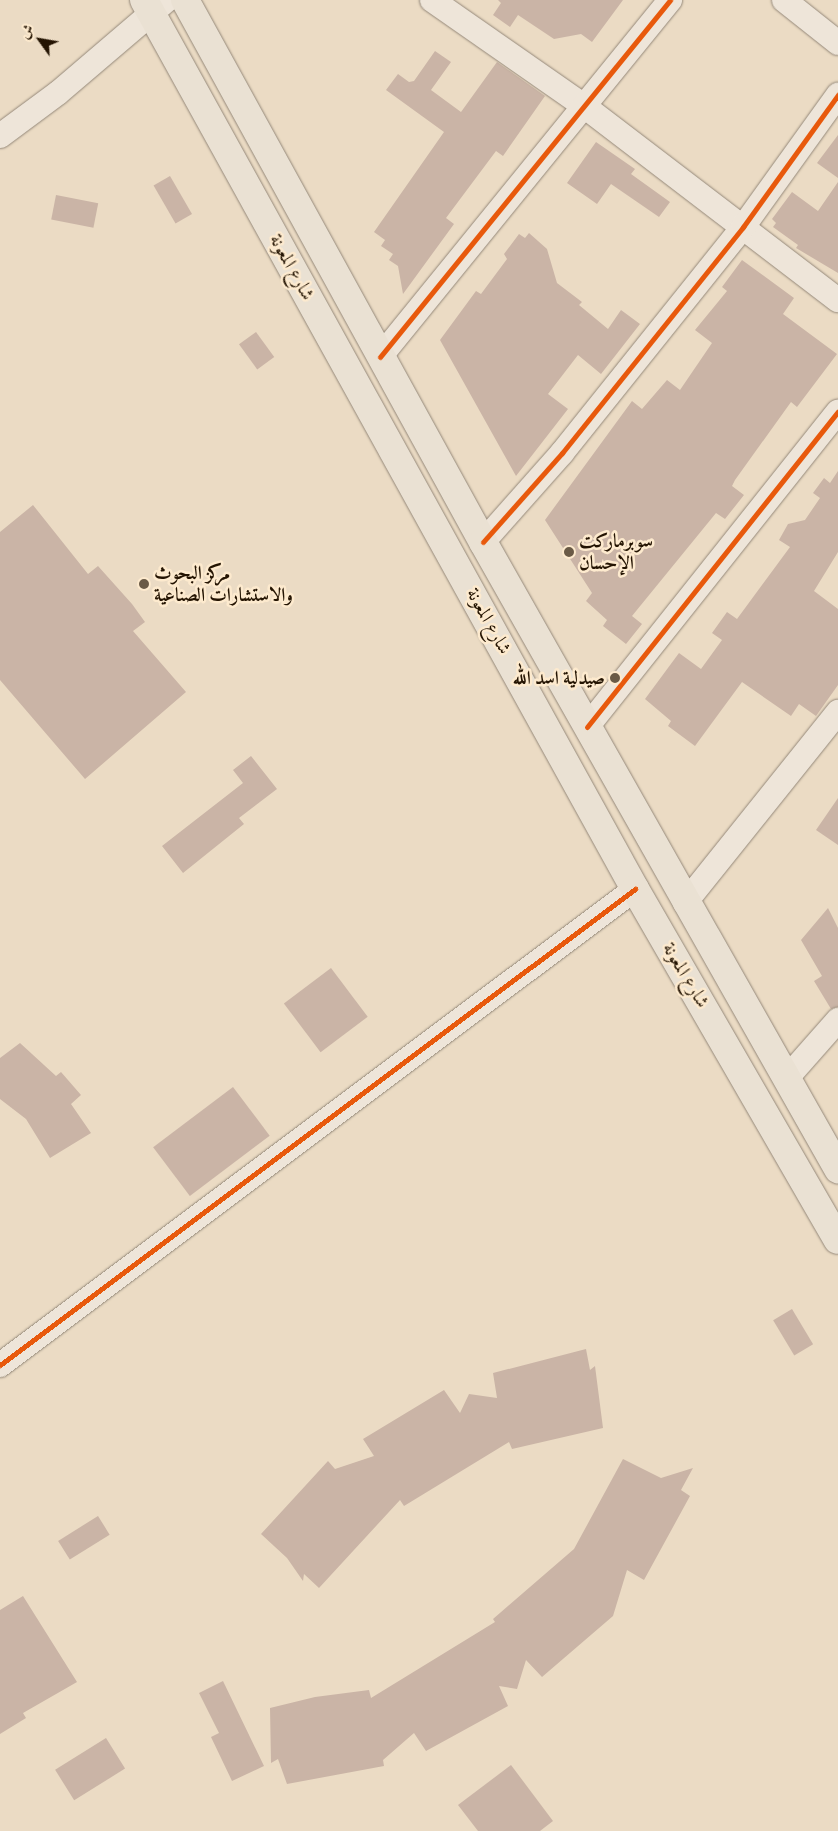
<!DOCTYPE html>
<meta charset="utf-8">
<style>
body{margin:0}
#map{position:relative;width:838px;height:1831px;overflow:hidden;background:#ebdbc4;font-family:"IM FELL Great Primer",Amiri,serif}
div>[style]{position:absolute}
.building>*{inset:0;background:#cab4a6;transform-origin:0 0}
.roads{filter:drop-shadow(0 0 1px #948879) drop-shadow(0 0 1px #948879)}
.minor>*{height:24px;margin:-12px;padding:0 12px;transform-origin:12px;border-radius:12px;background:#eee5d9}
.trunk>*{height:28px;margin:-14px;padding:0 14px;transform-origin:14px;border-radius:14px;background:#eae1d3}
.cycleway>*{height:5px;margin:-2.5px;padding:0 2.5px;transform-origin:2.5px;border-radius:2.5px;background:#e8590c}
.dots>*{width:14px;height:14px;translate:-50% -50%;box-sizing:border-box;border:2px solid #fdeace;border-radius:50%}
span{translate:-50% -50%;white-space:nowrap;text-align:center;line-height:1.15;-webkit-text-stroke:5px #fdeace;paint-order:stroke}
.street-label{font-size:19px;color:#241402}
.poi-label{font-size:19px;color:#241402;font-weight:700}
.left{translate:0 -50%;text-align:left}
.right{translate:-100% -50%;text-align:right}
.north{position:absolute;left:15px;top:15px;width:50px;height:50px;-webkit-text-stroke:4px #fdeace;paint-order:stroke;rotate:302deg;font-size:14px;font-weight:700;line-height:20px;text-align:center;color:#241402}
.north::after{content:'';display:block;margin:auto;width:18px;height:22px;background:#241402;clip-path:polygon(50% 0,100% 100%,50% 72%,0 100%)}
</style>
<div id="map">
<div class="building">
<div style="clip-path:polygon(498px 0,623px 0,592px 42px,581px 34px,554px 39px,518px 15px,510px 27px,493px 15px,501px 3px)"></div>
<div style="clip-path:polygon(435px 51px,451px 62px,431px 90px,461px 112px,497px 62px,545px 96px,503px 156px,496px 151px,446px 218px,454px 224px,403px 294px,398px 266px,389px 260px,393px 254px,381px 246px,385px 240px,374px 232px,444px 132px,386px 90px,398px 74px,409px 82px,414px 81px)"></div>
<div style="clip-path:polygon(838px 135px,838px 178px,817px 163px)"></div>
<div style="clip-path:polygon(596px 142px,635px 169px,631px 174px,670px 202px,659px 217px,611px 184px,597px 204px,567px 183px)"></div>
<div style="left:170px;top:176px;width:44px;height:19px;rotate:60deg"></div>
<div style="clip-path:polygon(838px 182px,838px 273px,796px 248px,798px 245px,773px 227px,776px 223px,772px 219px,792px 192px,818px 211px)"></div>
<div style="left:56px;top:195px;width:43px;height:25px;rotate:11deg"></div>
<div style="clip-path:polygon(529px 233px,547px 249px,557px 283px,582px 302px,579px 305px,608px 329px,621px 310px,640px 324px,601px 374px,578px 355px,548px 394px,568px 409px,516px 476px,440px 340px,476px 291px,481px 294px,507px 259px,504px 254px,519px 234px,525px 238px)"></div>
<div style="clip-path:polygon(742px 260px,794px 298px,783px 314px,837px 354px,797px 407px,791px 402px,735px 480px,732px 486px,744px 495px,725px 519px,716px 513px,632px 616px,642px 624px,626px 644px,603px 626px,607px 620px,586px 601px,592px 593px,545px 520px,632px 401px,642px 409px,667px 380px,680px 390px,712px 343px,695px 330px,727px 291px,722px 287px)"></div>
<div style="left:256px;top:332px;width:31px;height:21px;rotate:54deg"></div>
<div style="clip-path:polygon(838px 471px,838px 552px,814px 591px,838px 609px,838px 685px,816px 716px,799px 704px,791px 716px,742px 682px,695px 746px,668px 726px,671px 721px,645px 699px,679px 653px,701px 669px,722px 640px,712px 633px,727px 612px,737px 619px,790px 547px,779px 540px,788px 524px,805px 520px,820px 498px,813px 493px,824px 478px,830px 483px)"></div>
<div style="clip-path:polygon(33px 505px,88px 574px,98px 566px,132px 604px,145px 622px,133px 631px,186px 692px,85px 779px,0 680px,0 532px)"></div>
<div style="clip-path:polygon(251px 756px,277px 789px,239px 818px,244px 824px,183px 873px,162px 846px,243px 783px,233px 770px)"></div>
<div style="clip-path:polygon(838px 798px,838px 845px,816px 830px)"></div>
<div style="clip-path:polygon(828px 908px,838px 928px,838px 1007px,831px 1009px,814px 981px,822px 976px,801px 940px)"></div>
<div style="left:331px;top:968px;width:61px;height:59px;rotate:53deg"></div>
<div style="clip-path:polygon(20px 1043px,56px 1076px,61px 1072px,81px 1095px,71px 1104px,91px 1133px,50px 1158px,26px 1119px,0 1099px,0 1058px)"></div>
<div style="left:233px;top:1087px;width:61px;height:100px;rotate:53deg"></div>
<div style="left:792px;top:1309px;width:41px;height:22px;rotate:59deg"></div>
<div style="clip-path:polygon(586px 1349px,590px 1370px,595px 1366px,603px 1428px,512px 1449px,509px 1442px,404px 1506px,400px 1500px,319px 1588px,304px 1574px,303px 1581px,287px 1558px,261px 1534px,328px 1461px,335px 1469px,374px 1456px,363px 1439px,444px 1390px,460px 1413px,469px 1394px,497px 1398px,493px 1373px)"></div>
<div style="clip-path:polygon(623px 1459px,661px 1478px,693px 1468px,681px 1490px,690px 1496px,644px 1580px,627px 1570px,613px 1616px,542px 1677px,526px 1660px,517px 1689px,499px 1686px,508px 1706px,426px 1751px,414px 1733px,383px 1760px,384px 1766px,287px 1784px,278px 1759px,271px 1763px,270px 1708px,315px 1697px,369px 1690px,371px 1698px,495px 1622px,493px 1619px,574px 1549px)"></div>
<div style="left:98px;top:1516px;width:22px;height:47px;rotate:58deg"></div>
<div style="clip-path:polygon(23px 1596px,77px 1682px,23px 1713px,26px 1718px,0 1734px,0 1610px)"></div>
<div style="clip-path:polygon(223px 1681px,264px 1766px,232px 1781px,211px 1737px,219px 1733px,199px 1693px)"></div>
<div style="left:106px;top:1738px;width:36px;height:60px;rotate:58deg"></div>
<div style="clip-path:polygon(511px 1765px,553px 1821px,540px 1831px,478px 1831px,458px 1805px)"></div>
</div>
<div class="roads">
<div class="minor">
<div style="left:432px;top:0;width:185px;rotate:34.9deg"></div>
<div style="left:584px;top:106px;width:320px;rotate:37.4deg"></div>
<div style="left:784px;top:0;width:69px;rotate:38.5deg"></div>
<div style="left:0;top:136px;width:72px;rotate:-36.6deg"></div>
<div style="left:58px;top:93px;width:143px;rotate:-40.5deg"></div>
<div style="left:380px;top:357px;width:460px;rotate:-50.9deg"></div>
<div style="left:483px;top:542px;width:119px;rotate:-48.4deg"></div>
<div style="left:562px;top:453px;width:290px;rotate:-51.3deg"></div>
<div style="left:743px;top:227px;width:163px;rotate:-54.3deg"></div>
<div style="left:587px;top:727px;width:403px;rotate:-51.5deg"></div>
<div style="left:685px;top:903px;width:245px;rotate:-51.3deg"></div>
<div style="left:786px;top:1079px;width:79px;rotate:-48.6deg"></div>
<div style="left:0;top:1365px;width:794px;rotate:-36.86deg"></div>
</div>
<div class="trunk">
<div style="left:144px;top:0;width:1016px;rotate:61.09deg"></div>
<div style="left:635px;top:889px;width:405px;rotate:60deg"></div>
<div style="left:185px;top:0;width:619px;rotate:61.2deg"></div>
<div style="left:483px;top:542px;width:721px;rotate:60.48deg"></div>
</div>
</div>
<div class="cycleway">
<div style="left:380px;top:357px;width:460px;rotate:-50.9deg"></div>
<div style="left:483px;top:542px;width:119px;rotate:-48.4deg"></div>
<div style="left:562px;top:453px;width:290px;rotate:-51.3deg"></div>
<div style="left:743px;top:227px;width:163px;rotate:-54.3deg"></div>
<div style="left:587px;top:727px;width:403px;rotate:-51.5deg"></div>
<div style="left:0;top:1365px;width:794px;rotate:-36.86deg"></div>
</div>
<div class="dots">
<div style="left:569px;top:552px;background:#6a5a46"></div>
<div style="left:144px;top:584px;background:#6a5a46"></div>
<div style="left:615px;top:678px;background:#6a5a46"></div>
</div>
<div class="street-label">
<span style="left:292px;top:267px;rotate:61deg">شارع المعونة</span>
<span style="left:489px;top:621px;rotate:61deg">شارع المعونة</span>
<span style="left:686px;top:975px;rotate:59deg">شارع المعونة</span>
</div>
<div class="poi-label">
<span class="left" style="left:579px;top:552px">سوبرماركت<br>الإحسان</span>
<span class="left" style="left:154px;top:584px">مركز البحوث<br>والاستشارات الصناعية</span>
<span class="right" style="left:605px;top:678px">صيدلية اسد الله</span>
</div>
<div class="north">ش</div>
</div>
